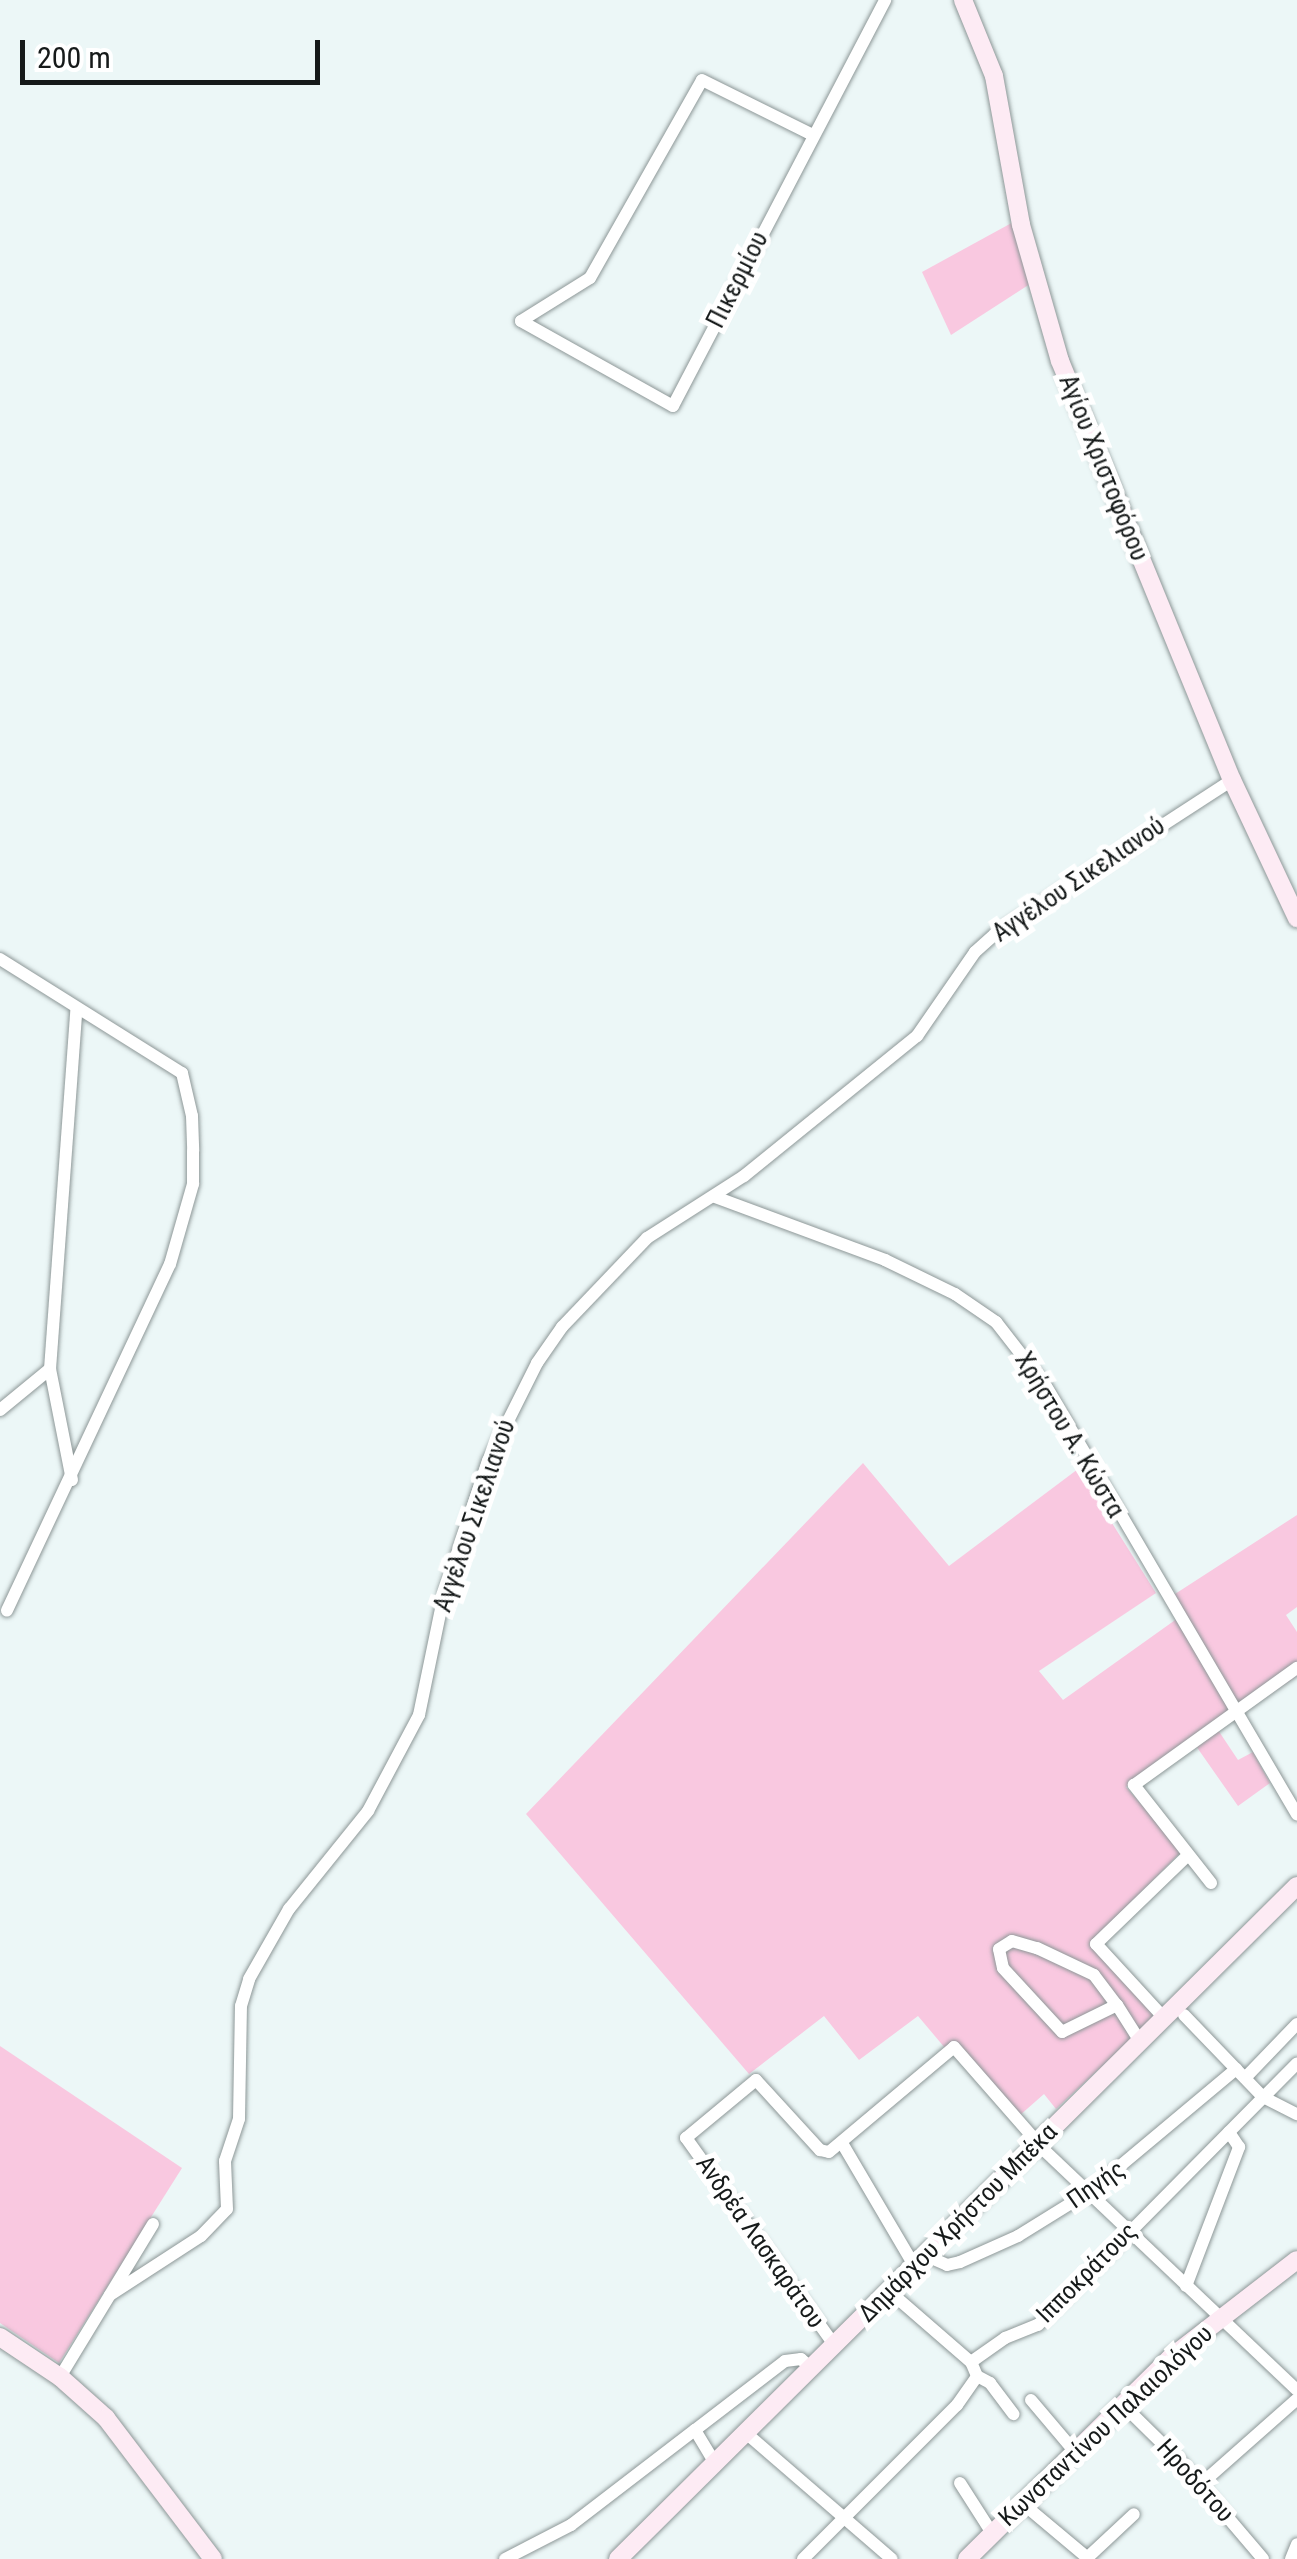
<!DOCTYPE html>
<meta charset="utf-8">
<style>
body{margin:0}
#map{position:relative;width:1297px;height:2559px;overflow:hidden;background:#ecf7f7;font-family:"Roboto Condensed",sans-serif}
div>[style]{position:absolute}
.green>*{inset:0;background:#f9c8e0}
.roads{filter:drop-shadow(0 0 2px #8d9797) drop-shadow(0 0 2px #8d9797)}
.street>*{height:12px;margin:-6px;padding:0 6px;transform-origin:6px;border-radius:6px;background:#fff}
.secondary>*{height:18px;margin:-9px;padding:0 9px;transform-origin:9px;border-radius:9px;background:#fdebf4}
span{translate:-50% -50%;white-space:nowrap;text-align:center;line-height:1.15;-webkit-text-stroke:10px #fff;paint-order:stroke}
.street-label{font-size:25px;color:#161a1a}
.scale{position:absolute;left:20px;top:40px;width:300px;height:45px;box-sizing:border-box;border:5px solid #161a1a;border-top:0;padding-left:12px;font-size:30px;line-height:35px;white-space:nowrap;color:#161a1a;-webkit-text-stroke:8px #fff;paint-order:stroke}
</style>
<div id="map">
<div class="green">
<div style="clip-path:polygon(1017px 220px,1030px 284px,951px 335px,922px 272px)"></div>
<div style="clip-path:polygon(863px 1463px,949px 1566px,1078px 1469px,1156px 1593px,1039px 1671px,1063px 1700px,1185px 1613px,1175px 1594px,1297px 1515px,1297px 1607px,1286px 1615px,1297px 1632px,1297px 1676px,1218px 1730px,1238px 1760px,1253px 1752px,1270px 1783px,1238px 1806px,1196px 1746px,1126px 1787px,1182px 1851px,1089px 1944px,1156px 2016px,1056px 2109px,1044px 2094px,1019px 2116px,955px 2041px,945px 2048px,918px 2016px,859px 2060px,824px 2016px,749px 2074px,526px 1814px)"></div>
<div style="clip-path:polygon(0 2046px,182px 2168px,59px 2363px,0 2323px)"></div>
</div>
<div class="roads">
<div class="street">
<div style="left:521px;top:321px;width:174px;rotate:29.2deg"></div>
<div style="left:673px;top:406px;width:458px;rotate:-62.4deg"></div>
<div style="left:521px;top:321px;width:81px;rotate:-31.9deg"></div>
<div style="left:590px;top:278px;width:227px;rotate:-60.5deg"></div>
<div style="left:702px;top:80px;width:124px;rotate:26.4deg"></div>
<div style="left:0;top:959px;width:215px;rotate:32.1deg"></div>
<div style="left:182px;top:1073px;width:44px;rotate:76.9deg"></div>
<div style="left:192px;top:1116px;width:35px;rotate:88deg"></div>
<div style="left:193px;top:1151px;width:33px;rotate:90deg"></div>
<div style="left:193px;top:1184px;width:83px;rotate:106deg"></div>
<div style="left:170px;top:1264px;width:383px;rotate:115.2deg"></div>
<div style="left:715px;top:1197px;width:181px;rotate:20.3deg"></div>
<div style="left:885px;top:1260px;width:78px;rotate:25.9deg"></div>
<div style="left:955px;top:1294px;width:50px;rotate:34.3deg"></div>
<div style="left:996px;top:1322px;width:80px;rotate:52.1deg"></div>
<div style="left:1045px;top:1385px;width:498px;rotate:59.6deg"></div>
<div style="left:0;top:1410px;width:65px;rotate:-39.4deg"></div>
<div style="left:72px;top:1480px;width:113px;rotate:-101.2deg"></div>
<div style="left:50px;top:1369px;width:359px;rotate:-85.8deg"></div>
<div style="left:1211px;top:1883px;width:125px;rotate:-128.2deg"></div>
<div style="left:1134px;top:1785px;width:201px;rotate:-35.7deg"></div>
<div style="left:1117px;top:2005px;width:61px;rotate:153.9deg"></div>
<div style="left:1062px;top:2032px;width:87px;rotate:-132.7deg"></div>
<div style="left:1003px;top:1968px;width:19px;rotate:-102deg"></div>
<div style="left:999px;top:1949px;width:15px;rotate:-32deg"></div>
<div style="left:1012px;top:1941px;width:26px;rotate:16deg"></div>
<div style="left:1037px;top:1948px;width:63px;rotate:25.3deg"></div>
<div style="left:1094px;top:1975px;width:38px;rotate:53deg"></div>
<div style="left:1117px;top:2005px;width:45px;rotate:57.7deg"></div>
<div style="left:1184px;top:2015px;width:114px;rotate:46.1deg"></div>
<div style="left:1263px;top:2097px;width:38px;rotate:27deg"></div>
<div style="left:1165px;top:2019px;width:102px;rotate:-132.6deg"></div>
<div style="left:1096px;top:1944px;width:127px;rotate:-44deg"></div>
<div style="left:1245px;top:2078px;width:75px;rotate:-46.1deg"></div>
<div style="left:842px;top:2143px;width:142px;rotate:59.5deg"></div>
<div style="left:936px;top:2260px;width:12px;rotate:24deg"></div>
<div style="left:947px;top:2265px;width:13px;rotate:-13deg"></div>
<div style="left:960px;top:2262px;width:64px;rotate:-24.1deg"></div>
<div style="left:1018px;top:2236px;width:84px;rotate:-31.8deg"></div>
<div style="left:1089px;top:2192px;width:192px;rotate:-39.9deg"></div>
<div style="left:1186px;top:2286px;width:149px;rotate:-69.1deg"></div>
<div style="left:1239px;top:2147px;width:18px;rotate:-124deg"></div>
<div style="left:110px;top:2295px;width:108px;rotate:-33deg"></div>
<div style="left:201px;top:2236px;width:37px;rotate:-46deg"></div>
<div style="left:227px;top:2209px;width:48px;rotate:-92.4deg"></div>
<div style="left:225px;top:2161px;width:44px;rotate:-71.6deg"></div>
<div style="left:239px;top:2119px;width:113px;rotate:-89deg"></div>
<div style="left:241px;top:2006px;width:28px;rotate:-73deg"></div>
<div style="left:249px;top:1979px;width:81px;rotate:-60.3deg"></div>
<div style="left:289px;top:1909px;width:126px;rotate:-51.1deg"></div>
<div style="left:368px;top:1811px;width:109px;rotate:-62deg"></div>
<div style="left:419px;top:1715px;width:128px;rotate:-78.3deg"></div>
<div style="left:445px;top:1590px;width:136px;rotate:-71.6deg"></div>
<div style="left:488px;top:1461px;width:110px;rotate:-63.4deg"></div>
<div style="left:537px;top:1363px;width:44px;rotate:-55.2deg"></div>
<div style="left:562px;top:1327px;width:123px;rotate:-46.3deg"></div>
<div style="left:647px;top:1238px;width:115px;rotate:-32.6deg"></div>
<div style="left:744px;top:1176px;width:223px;rotate:-39deg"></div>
<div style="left:917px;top:1036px;width:102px;rotate:-55.4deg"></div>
<div style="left:975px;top:952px;width:27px;rotate:-42deg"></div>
<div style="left:995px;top:934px;width:283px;rotate:-33deg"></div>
<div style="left:897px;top:2298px;width:98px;rotate:40.9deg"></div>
<div style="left:835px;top:2346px;width:256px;rotate:-125.6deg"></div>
<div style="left:686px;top:2138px;width:91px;rotate:-39.6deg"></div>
<div style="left:756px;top:2080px;width:95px;rotate:47.6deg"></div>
<div style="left:820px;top:2150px;width:9px;rotate:13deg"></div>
<div style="left:829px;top:2152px;width:163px;rotate:-40deg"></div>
<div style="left:954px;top:2047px;width:138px;rotate:48.8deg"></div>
<div style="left:1045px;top:2151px;width:347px;rotate:43.5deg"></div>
<div style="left:977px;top:2376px;width:15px;rotate:28deg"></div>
<div style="left:990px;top:2383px;width:39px;rotate:53deg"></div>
<div style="left:60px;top:2377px;width:179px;rotate:-58.7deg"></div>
<div style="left:1031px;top:2400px;width:68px;rotate:49.8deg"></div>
<div style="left:1123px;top:2405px;width:77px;rotate:44.5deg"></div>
<div style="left:1178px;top:2459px;width:131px;rotate:49.6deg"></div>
<div style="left:695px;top:2430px;width:113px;rotate:-37.5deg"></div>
<div style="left:785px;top:2361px;width:16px;rotate:-7deg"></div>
<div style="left:801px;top:2359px;width:15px;rotate:42deg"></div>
<div style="left:747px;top:2434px;width:191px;rotate:40.8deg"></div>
<div style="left:960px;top:2483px;width:59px;rotate:57.4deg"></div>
<div style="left:1201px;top:2484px;width:128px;rotate:-41.5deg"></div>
<div style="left:1022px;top:2503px;width:87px;rotate:39.9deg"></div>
<div style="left:1087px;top:2558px;width:64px;rotate:-43.1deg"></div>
<div style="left:505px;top:2559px;width:74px;rotate:-27.3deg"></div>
<div style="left:571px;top:2525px;width:156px;rotate:-37.5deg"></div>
<div style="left:695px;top:2430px;width:39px;rotate:59deg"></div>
<div style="left:803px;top:2559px;width:218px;rotate:-45deg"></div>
<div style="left:957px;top:2405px;width:35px;rotate:-55deg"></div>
<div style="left:977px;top:2376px;width:15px;rotate:-113deg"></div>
<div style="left:971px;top:2362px;width:42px;rotate:-35.2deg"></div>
<div style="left:1005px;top:2338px;width:35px;rotate:-22deg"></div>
<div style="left:1038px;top:2325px;width:368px;rotate:-45.3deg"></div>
<div style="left:1291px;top:2559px;width:16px;rotate:-68deg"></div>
</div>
<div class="secondary">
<div style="left:963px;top:0;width:82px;rotate:67.8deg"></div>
<div style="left:994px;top:76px;width:151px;rotate:79.7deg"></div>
<div style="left:1021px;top:225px;width:141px;rotate:74deg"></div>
<div style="left:1060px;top:361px;width:453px;rotate:67.7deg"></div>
<div style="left:1232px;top:780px;width:153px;rotate:64.8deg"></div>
<div style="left:0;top:2337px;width:72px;rotate:33.7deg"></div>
<div style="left:60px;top:2377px;width:62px;rotate:41.7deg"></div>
<div style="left:106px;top:2418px;width:177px;rotate:52.8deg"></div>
<div style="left:618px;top:2559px;width:956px;rotate:-44.75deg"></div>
<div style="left:967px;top:2559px;width:286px;rotate:-44.7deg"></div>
<div style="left:1170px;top:2358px;width:160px;rotate:-37.7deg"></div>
</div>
</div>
<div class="street-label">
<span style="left:738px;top:280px;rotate:-63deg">Πικερμίου</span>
<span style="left:1103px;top:468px;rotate:68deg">Αγίου Χριστοφόρου</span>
<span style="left:1079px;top:880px;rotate:-34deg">Αγγέλου Σικελιανού</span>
<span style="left:1069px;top:1435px;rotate:59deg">Χρήστου Α. Κώστα</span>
<span style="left:475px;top:1516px;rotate:-71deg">Αγγέλου Σικελιανού</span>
<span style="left:1096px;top:2185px;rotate:-35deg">Πηγής</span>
<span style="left:958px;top:2223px;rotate:-45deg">Δημάρχου Χρήστου Μπέκα</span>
<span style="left:760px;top:2242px;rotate:55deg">Ανδρέα Λασκαράτου</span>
<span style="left:1087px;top:2273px;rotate:-45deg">Ιπποκράτους</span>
<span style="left:1106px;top:2426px;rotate:-43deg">Κωνσταντίνου Παλαιολόγου</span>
<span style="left:1195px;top:2481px;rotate:48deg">Ηροδότου</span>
</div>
<div class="scale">200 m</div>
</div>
